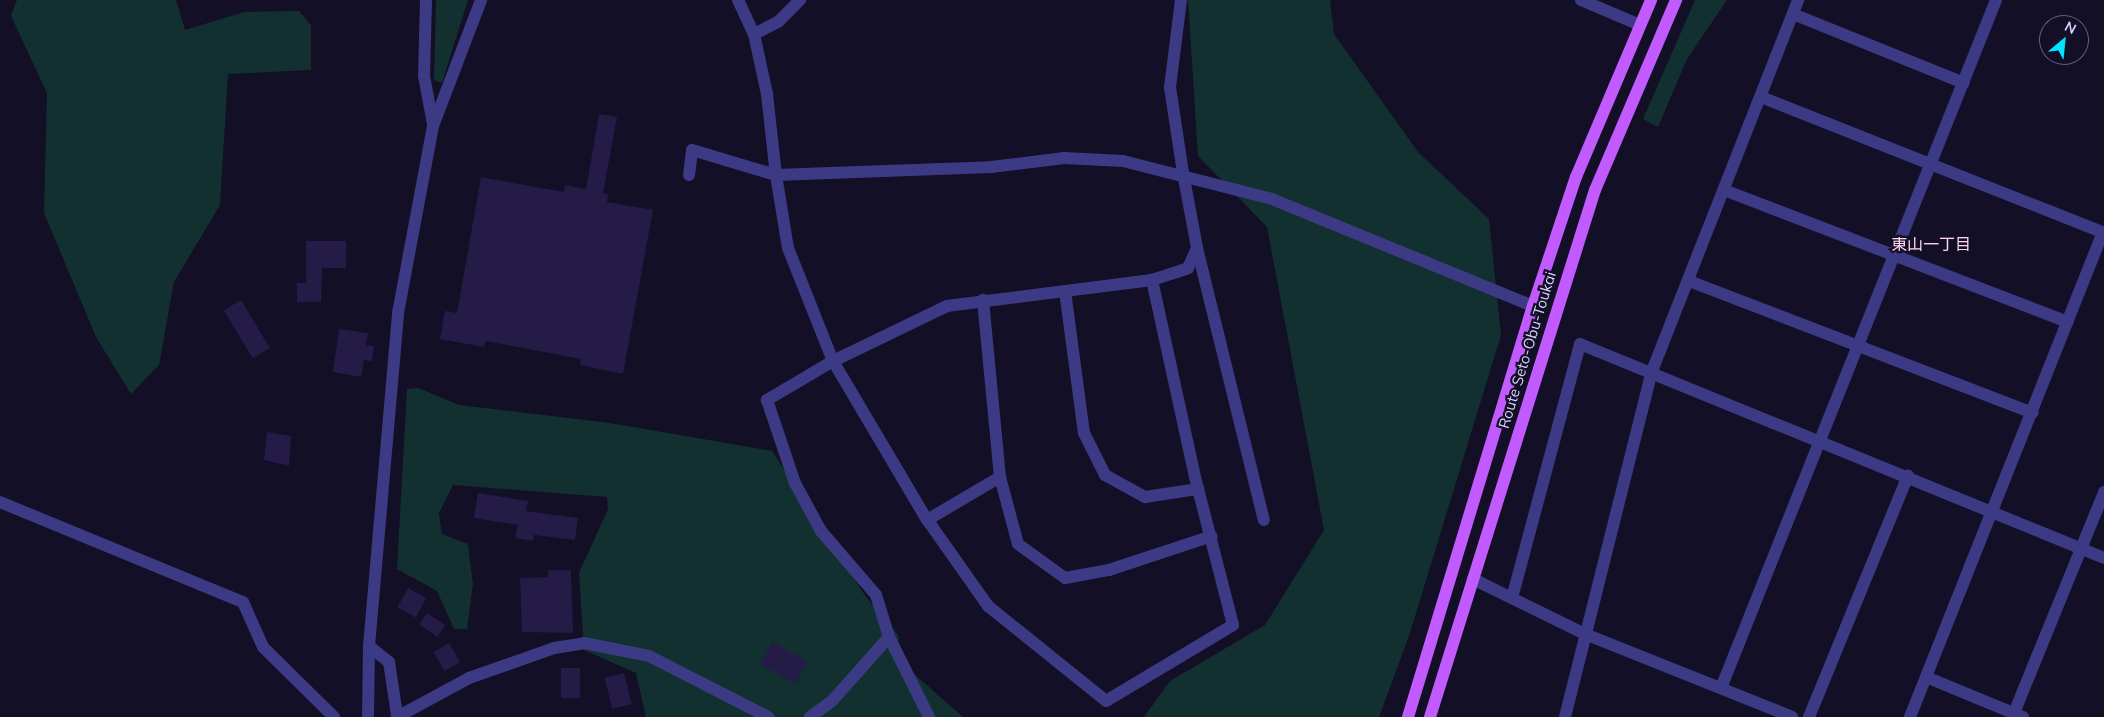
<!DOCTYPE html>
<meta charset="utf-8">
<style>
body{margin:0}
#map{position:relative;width:2104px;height:717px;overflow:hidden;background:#130f26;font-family:Mulish,"Noto Sans JP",sans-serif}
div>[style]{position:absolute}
.green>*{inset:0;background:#12302f}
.building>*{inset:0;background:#241b47;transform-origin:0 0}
.minor>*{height:12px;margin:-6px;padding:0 6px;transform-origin:6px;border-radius:6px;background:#3d3a85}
.major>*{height:12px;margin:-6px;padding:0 6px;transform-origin:6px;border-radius:6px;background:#c25bff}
span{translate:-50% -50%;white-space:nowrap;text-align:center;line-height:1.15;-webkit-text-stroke:4.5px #130f26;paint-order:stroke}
.street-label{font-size:15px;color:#d9d4ff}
.neighbourhood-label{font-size:16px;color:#ffd6f0}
.north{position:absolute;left:2039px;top:15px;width:50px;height:50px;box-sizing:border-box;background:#130f26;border:1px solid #625e7d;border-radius:50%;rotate:28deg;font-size:14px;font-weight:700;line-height:20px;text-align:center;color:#d9d4ff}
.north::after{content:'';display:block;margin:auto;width:18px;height:22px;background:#00e5ff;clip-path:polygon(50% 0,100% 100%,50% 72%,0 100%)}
</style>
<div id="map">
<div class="green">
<div style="clip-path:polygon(17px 0,176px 0,185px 30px,244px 12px,299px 11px,311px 25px,311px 70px,228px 74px,220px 205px,174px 282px,159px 365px,131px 394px,96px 337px,44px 213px,47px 93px,11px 16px)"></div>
<div style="clip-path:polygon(436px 0,468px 0,442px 83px,434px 80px)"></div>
<div style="clip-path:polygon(1188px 0,1330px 0,1334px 34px,1418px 152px,1489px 219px,1501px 335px,1409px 636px,1379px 717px,1144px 717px,1170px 681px,1265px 625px,1324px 530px,1267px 227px,1198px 156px)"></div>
<div style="clip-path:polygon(1695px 0,1727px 0,1687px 59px,1658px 127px,1643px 119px)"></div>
<div style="clip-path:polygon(418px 388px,459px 405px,610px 423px,772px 451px,866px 597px,899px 636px,897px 659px,963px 717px,646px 717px,636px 673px,584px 650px,579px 573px,608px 509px,607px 497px,453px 485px,439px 513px,442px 534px,468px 544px,473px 584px,467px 629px,454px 629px,437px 591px,397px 569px,407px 389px)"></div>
</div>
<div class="building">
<div style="clip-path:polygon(599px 114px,617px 117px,603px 193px,608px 194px,607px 202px,653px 210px,623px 374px,580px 365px,581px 359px,486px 341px,484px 347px,440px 339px,445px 311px,457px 313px,481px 177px,564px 192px,565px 185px,586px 189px)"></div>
<div style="clip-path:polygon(306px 241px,346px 241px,346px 268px,322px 268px,321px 302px,297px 302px,297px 283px,306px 283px)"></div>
<div style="left:241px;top:300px;width:56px;height:20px;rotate:59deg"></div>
<div style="clip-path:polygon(339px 329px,368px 333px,366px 345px,374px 346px,372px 361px,364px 360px,361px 377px,333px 372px)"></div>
<div style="clip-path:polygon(267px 432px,291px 436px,289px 466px,264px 460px)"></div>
<div style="clip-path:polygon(478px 493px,528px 501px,526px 511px,578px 518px,575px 540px,534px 535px,533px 541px,515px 538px,518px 525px,474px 518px)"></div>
<div style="clip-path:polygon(548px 570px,571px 570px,573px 633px,522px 632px,520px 578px,548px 577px)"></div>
<div style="left:408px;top:588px;width:21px;height:22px;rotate:29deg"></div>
<div style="left:427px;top:613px;width:22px;height:14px;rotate:34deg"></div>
<div style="left:772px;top:642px;width:41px;height:25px;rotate:29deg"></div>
<div style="left:449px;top:643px;width:22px;height:18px;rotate:60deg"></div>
<div style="left:561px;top:668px;width:19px;height:30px"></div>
<div style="left:624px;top:673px;width:32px;height:20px;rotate:76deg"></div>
</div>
<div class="minor">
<div style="left:426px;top:0;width:76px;rotate:91.5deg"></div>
<div style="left:424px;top:76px;width:49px;rotate:79.4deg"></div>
<div style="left:738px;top:0;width:38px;rotate:65deg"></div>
<div style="left:754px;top:34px;width:61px;rotate:77.8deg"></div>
<div style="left:767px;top:94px;width:81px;rotate:83.7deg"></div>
<div style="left:776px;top:175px;width:215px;rotate:-2.1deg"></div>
<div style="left:991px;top:167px;width:74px;rotate:-7deg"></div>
<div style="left:1064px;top:158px;width:59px;rotate:2.9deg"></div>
<div style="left:1123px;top:161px;width:154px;rotate:14.3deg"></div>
<div style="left:1272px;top:199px;width:282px;rotate:22.3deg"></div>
<div style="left:1181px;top:0;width:88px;rotate:97.2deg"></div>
<div style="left:1170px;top:87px;width:87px;rotate:81.4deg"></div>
<div style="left:1183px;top:173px;width:76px;rotate:79.4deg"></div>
<div style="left:1197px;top:248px;width:280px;rotate:76.2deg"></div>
<div style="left:1581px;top:0;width:64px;rotate:23deg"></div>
<div style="left:1793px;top:14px;width:184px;rotate:22deg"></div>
<div style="left:754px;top:34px;width:28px;rotate:-27deg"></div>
<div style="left:779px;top:21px;width:30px;rotate:-45deg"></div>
<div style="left:1761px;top:97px;width:369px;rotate:21.6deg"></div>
<div style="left:689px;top:175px;width:25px;rotate:-83deg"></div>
<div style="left:692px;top:150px;width:88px;rotate:16.6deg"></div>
<div style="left:776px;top:175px;width:74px;rotate:80.7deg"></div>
<div style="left:788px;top:248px;width:122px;rotate:68.3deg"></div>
<div style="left:833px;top:361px;width:182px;rotate:59.4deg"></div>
<div style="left:926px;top:518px;width:108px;rotate:54.8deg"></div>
<div style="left:988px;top:606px;width:151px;rotate:38.8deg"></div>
<div style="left:1106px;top:701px;width:148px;rotate:-30.9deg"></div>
<div style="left:1233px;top:625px;width:153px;rotate:-104.4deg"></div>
<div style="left:1195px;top:477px;width:202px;rotate:-102.3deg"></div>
<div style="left:1152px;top:280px;width:207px;rotate:172.8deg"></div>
<div style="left:947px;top:306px;width:127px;rotate:154.2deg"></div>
<div style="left:833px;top:361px;width:77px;rotate:149.4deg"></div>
<div style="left:767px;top:400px;width:88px;rotate:71.4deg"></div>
<div style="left:795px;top:483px;width:55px;rotate:61.6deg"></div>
<div style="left:821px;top:531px;width:84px;rotate:49.3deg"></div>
<div style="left:876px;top:595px;width:44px;rotate:72.8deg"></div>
<div style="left:889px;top:637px;width:89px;rotate:63.4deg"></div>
<div style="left:1724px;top:190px;width:368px;rotate:21deg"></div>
<div style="left:1152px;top:280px;width:38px;rotate:-18deg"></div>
<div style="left:1188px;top:268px;width:22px;rotate:-66deg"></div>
<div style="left:1689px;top:281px;width:368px;rotate:21deg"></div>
<div style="left:1065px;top:291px;width:143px;rotate:82.4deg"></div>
<div style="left:1084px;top:433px;width:47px;rotate:63.4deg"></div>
<div style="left:1105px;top:475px;width:46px;rotate:28.8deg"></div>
<div style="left:1145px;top:497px;width:54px;rotate:-8.6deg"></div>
<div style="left:1000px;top:477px;width:69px;rotate:75deg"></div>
<div style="left:1018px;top:544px;width:58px;rotate:35.9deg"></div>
<div style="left:1065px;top:578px;width:45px;rotate:-10.3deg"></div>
<div style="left:1109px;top:570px;width:108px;rotate:-18.3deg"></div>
<div style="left:0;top:502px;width:263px;rotate:22.4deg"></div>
<div style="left:243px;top:602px;width:49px;rotate:66deg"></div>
<div style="left:263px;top:647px;width:100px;rotate:44.6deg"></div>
<div style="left:927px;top:520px;width:85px;rotate:-30.5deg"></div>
<div style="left:1000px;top:477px;width:178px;rotate:-95.5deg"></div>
<div style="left:1473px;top:579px;width:125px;rotate:26.2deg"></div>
<div style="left:1585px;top:634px;width:223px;rotate:21.8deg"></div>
<div style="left:1512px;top:598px;width:263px;rotate:-75deg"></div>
<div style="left:1580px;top:344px;width:566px;rotate:22.21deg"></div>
<div style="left:369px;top:646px;width:26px;rotate:39deg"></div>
<div style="left:389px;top:662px;width:54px;rotate:81.4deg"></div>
<div style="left:1926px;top:677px;width:105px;rotate:22.4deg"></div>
<div style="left:1721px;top:688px;width:741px;rotate:-68.21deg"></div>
<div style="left:2014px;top:713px;width:239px;rotate:-67.8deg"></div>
<div style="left:368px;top:717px;width:71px;rotate:-89.2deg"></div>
<div style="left:369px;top:646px;width:334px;rotate:-85deg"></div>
<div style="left:398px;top:313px;width:190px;rotate:-79.4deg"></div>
<div style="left:433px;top:126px;width:135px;rotate:-69.1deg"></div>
<div style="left:397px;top:717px;width:82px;rotate:-28.4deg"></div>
<div style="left:469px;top:678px;width:90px;rotate:-19.4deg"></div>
<div style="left:554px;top:648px;width:30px;rotate:-9deg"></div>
<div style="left:584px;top:643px;width:66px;rotate:11.3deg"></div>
<div style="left:649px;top:656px;width:134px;rotate:27.1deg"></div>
<div style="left:810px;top:717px;width:27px;rotate:-36deg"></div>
<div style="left:832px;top:701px;width:86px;rotate:-48.3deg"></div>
<div style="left:1565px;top:717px;width:357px;rotate:-75.9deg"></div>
<div style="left:1652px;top:371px;width:399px;rotate:-68.5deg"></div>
<div style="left:1809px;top:717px;width:261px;rotate:-67.7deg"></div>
<div style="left:1910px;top:717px;width:522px;rotate:-68.3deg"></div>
</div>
<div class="major">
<div style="left:1408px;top:717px;width:430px;rotate:-73.1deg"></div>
<div style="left:1533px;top:306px;width:136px;rotate:-71.6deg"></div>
<div style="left:1576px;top:177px;width:192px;rotate:-67deg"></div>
<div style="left:1430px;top:717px;width:552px;rotate:-72.62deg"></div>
<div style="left:1595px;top:190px;width:207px;rotate:-66.9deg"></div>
</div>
<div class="street-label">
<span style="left:1527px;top:350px;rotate:-73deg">Route Seto-Obu-Toukai</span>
</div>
<div class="neighbourhood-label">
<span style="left:1931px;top:244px">東山一丁目</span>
</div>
<div class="north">N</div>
</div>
